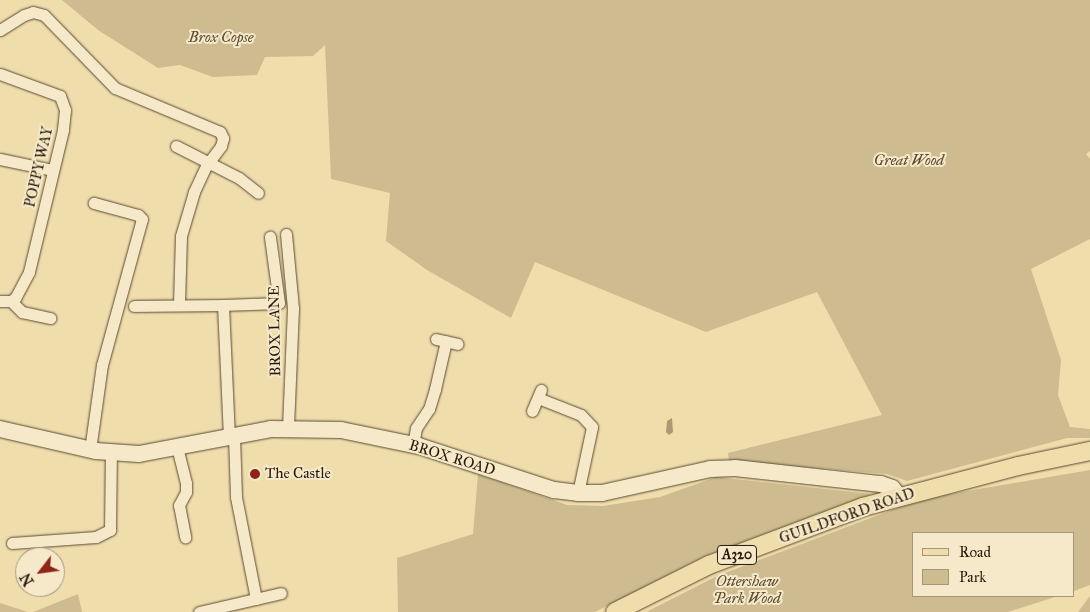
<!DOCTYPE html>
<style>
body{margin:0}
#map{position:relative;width:1090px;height:612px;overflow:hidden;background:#f0ddac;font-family:"IM FELL Great Primer",serif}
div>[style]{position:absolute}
.green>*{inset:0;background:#cebc90}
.water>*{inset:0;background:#ac9a75}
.roads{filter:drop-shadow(0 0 1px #594a32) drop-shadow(0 0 1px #594a32)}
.street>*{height:11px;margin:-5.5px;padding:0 5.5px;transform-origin:5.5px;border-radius:5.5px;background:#f5e9c9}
.secondary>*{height:16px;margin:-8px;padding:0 8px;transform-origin:8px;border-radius:8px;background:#f5e9c9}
.primary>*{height:18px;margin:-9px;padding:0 9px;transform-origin:9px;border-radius:9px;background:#f0ddac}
.dots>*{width:14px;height:14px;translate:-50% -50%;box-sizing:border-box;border:2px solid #f5e9c9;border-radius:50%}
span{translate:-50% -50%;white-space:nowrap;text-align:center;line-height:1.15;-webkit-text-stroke:4px #f5e9c9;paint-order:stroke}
.shield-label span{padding:1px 4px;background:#f5e9c9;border:1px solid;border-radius:4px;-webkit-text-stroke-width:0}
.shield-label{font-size:14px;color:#27190a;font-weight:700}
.park-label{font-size:15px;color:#594a32;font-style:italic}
.street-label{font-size:15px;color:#27190a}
.poi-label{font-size:15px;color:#27190a}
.left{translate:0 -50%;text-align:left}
.legend{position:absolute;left:912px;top:532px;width:162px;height:65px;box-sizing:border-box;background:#f5e9c9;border:1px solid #a3967d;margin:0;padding:6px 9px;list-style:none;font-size:15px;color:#27190a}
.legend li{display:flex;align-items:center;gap:10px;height:25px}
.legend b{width:25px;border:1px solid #a3967d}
.north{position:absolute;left:15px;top:547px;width:50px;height:50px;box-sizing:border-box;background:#f5e9c9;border:1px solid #a3967d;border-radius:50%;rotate:240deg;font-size:14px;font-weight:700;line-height:20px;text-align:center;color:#27190a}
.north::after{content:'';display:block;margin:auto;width:18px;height:22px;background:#8f2418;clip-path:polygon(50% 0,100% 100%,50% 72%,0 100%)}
</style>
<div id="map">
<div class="green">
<div style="clip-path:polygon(62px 0,1090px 0,1090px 151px,1086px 154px,1090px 159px,1090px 239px,1031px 269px,1061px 360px,1058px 395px,1070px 427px,1090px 429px,1090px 438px,1067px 438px,907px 481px,887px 474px,729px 461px,728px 453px,882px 415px,817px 292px,706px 332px,535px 262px,511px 318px,427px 270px,386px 241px,390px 193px,331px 179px,325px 45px,313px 56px,265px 57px,257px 75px,213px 77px,180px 65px,158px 68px,98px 30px)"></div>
<div style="clip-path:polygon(1090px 470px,1090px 585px,1074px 591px,1074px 533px,914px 533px,914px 596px,1058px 596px,1008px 612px,646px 612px,717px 576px,921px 499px)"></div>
<div style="clip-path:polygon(478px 474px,567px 505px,603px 506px,660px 497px,716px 477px,871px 494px,705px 556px,595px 612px,398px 612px,397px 558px,473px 534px)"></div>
<div style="clip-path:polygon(78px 594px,82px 612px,33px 612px)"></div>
<div style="clip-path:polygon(1090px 596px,1090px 612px,1078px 612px)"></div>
<div style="clip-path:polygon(0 603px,28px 612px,0 612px)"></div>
</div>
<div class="water">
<div style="clip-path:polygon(672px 418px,673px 432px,669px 435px,666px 432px,667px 421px)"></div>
</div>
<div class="roads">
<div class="street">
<div style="left:0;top:30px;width:28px;rotate:-32deg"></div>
<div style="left:24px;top:15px;width:9px;rotate:-18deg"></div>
<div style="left:33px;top:12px;width:11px;rotate:15deg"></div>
<div style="left:44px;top:15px;width:102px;rotate:45.8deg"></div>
<div style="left:115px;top:88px;width:114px;rotate:22.7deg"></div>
<div style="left:220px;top:132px;width:7px;rotate:63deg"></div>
<div style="left:223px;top:138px;width:8px;rotate:104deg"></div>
<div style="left:221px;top:146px;width:25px;rotate:127deg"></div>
<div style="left:206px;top:166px;width:29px;rotate:115deg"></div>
<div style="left:194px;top:192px;width:46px;rotate:106.5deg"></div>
<div style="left:181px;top:236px;width:68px;rotate:91.7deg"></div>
<div style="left:0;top:74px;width:64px;rotate:20.1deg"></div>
<div style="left:60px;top:96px;width:15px;rotate:70deg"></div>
<div style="left:65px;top:110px;width:20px;rotate:96deg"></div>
<div style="left:63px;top:130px;width:146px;rotate:103.5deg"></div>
<div style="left:29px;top:272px;width:30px;rotate:118deg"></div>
<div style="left:15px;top:298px;width:5px;rotate:143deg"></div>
<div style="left:11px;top:301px;width:11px;rotate:180deg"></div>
<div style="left:176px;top:146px;width:71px;rotate:26.9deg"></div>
<div style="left:239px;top:178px;width:24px;rotate:38deg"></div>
<div style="left:0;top:159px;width:53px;rotate:11.9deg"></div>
<div style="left:286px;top:234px;width:74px;rotate:84.6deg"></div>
<div style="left:293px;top:308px;width:120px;rotate:92.4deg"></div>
<div style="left:11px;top:301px;width:16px;rotate:45deg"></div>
<div style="left:22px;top:312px;width:29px;rotate:12deg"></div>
<div style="left:223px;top:305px;width:56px;rotate:-2deg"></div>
<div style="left:279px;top:303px;width:67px;rotate:-97.8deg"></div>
<div style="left:134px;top:306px;width:89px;rotate:-0.6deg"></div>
<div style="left:223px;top:305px;width:132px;rotate:87.4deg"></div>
<div style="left:436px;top:339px;width:22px;rotate:13deg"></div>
<div style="left:538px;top:398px;width:46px;rotate:21.6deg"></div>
<div style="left:581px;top:415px;width:16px;rotate:47deg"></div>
<div style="left:592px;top:427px;width:67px;rotate:102deg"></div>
<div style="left:532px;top:411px;width:23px;rotate:-67deg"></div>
<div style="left:234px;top:436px;width:61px;rotate:88.1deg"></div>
<div style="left:236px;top:497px;width:104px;rotate:78.9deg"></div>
<div style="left:413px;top:445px;width:17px;rotate:-80deg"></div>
<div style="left:416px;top:428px;width:23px;rotate:-56deg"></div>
<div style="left:429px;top:409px;width:21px;rotate:-73deg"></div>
<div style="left:435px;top:389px;width:49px;rotate:-77.1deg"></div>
<div style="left:177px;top:447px;width:37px;rotate:76deg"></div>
<div style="left:186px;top:483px;width:9px;rotate:90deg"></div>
<div style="left:186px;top:492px;width:15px;rotate:118deg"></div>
<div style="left:179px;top:505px;width:33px;rotate:79deg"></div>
<div style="left:90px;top:450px;width:86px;rotate:-82deg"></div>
<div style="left:102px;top:365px;width:151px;rotate:-74.7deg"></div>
<div style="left:142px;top:219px;width:6px;rotate:-135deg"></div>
<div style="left:138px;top:215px;width:46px;rotate:-164.7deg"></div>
<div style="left:12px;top:543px;width:84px;rotate:-4.1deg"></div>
<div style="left:96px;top:537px;width:16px;rotate:-27deg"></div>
<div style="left:110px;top:530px;width:77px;rotate:-89.3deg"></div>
<div style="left:199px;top:612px;width:84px;rotate:-13deg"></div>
</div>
<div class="secondary">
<div style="left:0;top:429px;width:98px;rotate:12.9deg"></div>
<div style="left:96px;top:451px;width:43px;rotate:4deg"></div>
<div style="left:139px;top:454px;width:134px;rotate:-10.7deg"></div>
<div style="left:271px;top:429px;width:70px;rotate:0.8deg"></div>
<div style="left:341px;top:430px;width:80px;rotate:11.6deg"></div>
<div style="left:419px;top:446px;width:142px;rotate:18.1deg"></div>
<div style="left:554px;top:490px;width:24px;rotate:7deg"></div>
<div style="left:578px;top:493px;width:24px"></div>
<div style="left:602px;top:493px;width:111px;rotate:-12.5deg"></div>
<div style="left:710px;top:469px;width:25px;rotate:-2deg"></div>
<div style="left:735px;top:468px;width:147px;rotate:6.3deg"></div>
<div style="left:881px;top:484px;width:12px;rotate:20deg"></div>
<div style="left:892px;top:488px;width:11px;rotate:49deg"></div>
</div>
<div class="primary">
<div style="left:615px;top:612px;width:105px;rotate:-26.6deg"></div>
<div style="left:709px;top:565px;width:165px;rotate:-20.6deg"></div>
<div style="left:863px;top:507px;width:160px;rotate:-14.8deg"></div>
<div style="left:1018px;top:466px;width:74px;rotate:-11.8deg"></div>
</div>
</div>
<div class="dots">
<div style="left:255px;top:474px;background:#8f2418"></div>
</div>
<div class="shield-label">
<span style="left:737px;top:555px">A320</span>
</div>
<div class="park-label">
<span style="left:221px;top:38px">Brox Copse</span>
<span style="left:909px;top:161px">Great Wood</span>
<span style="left:747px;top:590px">Ottershaw<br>Park Wood</span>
</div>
<div class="street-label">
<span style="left:39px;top:167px;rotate:-77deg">POPPY WAY</span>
<span style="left:275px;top:331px;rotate:-91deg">BROX LANE</span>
<span style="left:452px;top:458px;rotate:17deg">BROX ROAD</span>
<span style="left:847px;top:516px;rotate:-19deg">GUILDFORD ROAD</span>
</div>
<div class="poi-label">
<span class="left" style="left:265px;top:474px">The Castle</span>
</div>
<ul class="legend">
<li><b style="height:6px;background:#f0ddac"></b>Road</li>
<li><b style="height:14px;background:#cebc90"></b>Park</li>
</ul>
<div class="north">N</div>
</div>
